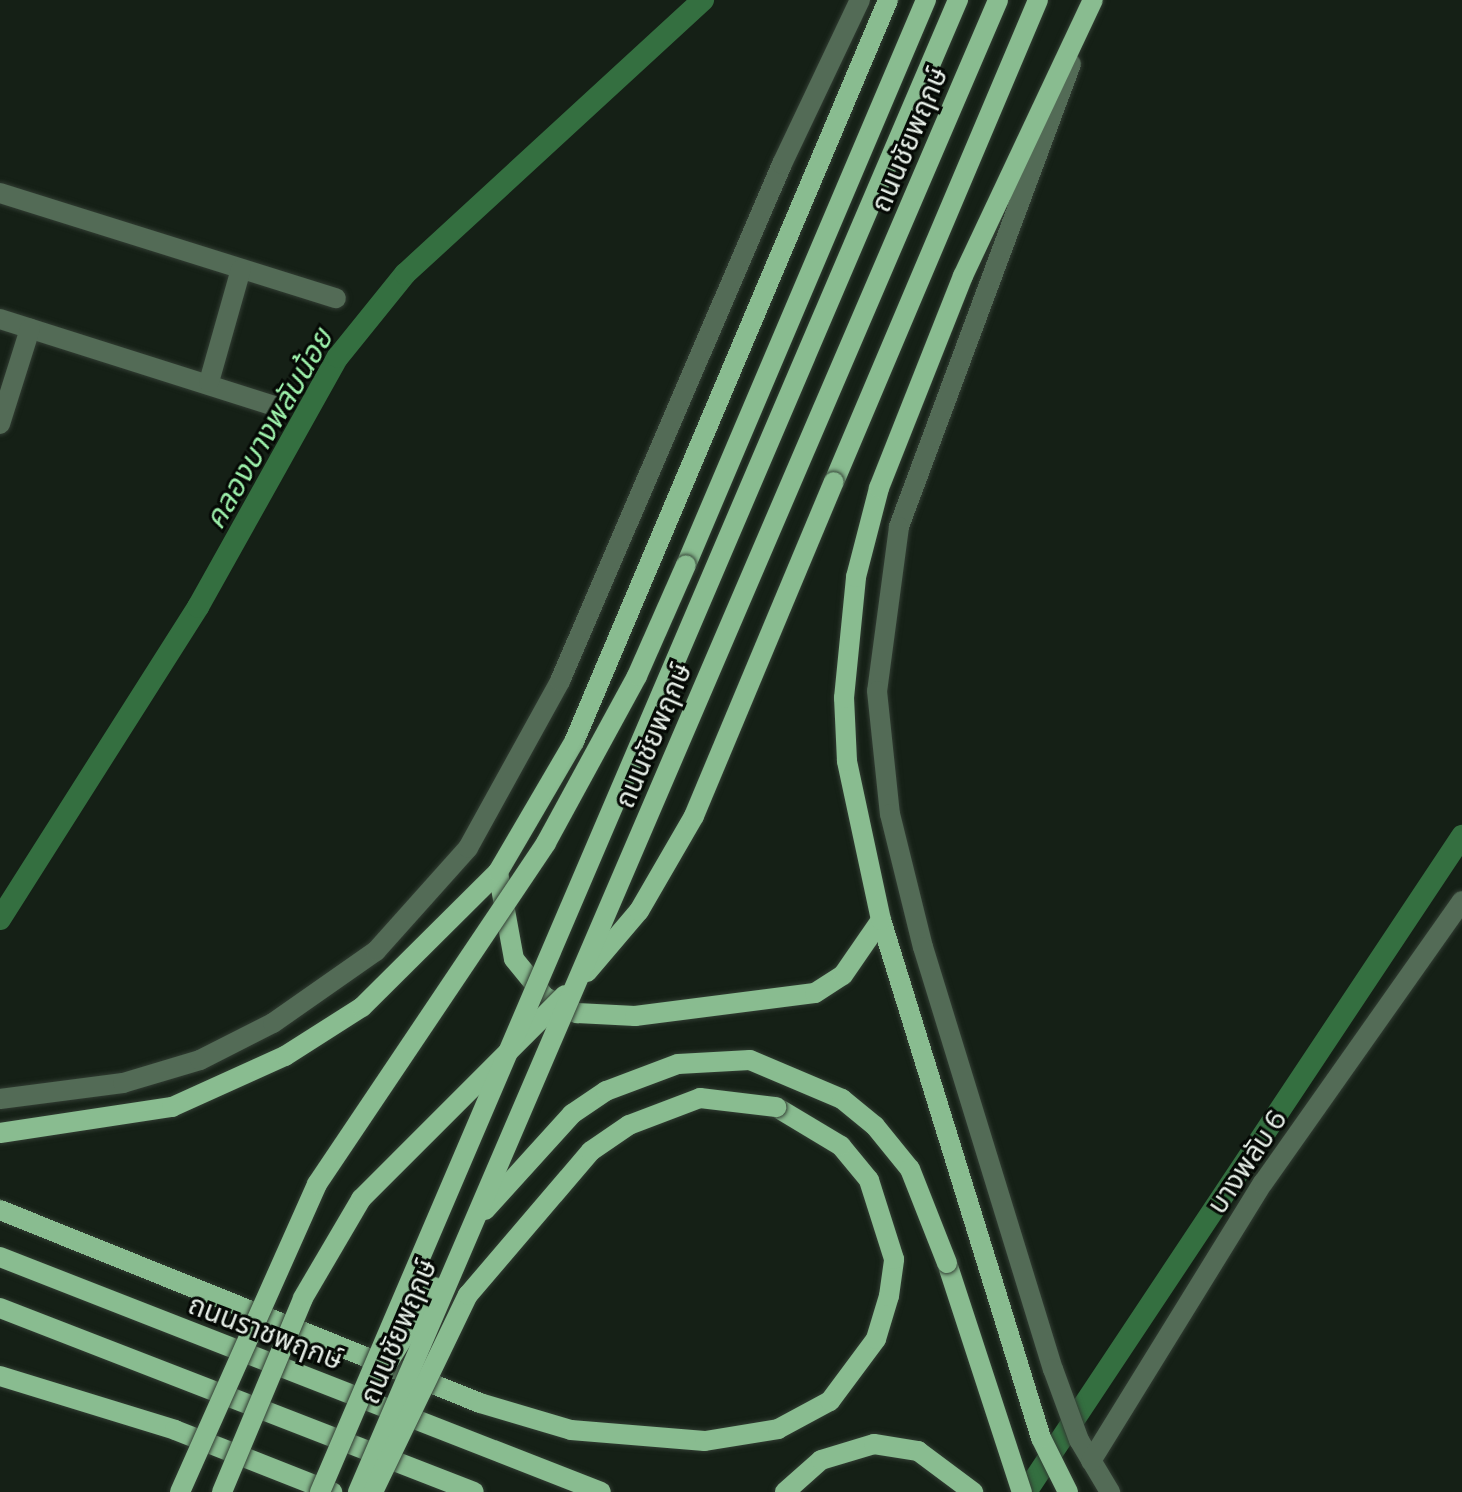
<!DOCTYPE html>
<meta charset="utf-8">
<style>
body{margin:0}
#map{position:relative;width:1462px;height:1492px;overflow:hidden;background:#152016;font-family:Commissioner,"Noto Sans Thai",sans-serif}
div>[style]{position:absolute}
.canal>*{height:22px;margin:-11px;padding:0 11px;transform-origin:11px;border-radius:11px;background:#346f40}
.roads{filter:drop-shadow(0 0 2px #323d33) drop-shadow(0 0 2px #323d33)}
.minor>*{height:20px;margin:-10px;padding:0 10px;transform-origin:10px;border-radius:10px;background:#536b56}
.major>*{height:20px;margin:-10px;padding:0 10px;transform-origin:10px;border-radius:10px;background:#89bc90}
.bridges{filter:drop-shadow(0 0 2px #323d33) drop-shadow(0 0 2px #323d33)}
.major-bridge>*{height:20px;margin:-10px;padding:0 10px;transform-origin:10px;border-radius:10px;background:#89bc90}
span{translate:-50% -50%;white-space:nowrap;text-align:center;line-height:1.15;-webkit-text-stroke:6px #050905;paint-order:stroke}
.street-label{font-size:28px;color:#e6eee7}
.water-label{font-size:30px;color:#9df1ab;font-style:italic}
</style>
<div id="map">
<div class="canal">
<div style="left:0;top:919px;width:370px;rotate:-57.6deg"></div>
<div style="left:198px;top:607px;width:287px;rotate:-60.8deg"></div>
<div style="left:338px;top:357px;width:107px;rotate:-51.1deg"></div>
<div style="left:405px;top:274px;width:405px;rotate:-42.6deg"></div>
<div style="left:1026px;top:1492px;width:788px;rotate:-56.39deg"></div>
</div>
<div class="roads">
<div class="minor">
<div style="left:1071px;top:64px;width:494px;rotate:110.4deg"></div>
<div style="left:899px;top:527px;width:165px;rotate:97.6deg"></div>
<div style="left:877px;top:691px;width:124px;rotate:84deg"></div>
<div style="left:890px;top:814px;width:137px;rotate:76.1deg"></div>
<div style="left:923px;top:947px;width:442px;rotate:72.9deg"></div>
<div style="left:1053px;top:1369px;width:76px;rotate:69.9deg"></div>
<div style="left:1079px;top:1440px;width:61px;rotate:59.2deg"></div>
<div style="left:0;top:193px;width:352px;rotate:17.4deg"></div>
<div style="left:0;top:319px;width:287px;rotate:17.6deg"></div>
<div style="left:209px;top:382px;width:117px;rotate:-74.2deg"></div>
<div style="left:0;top:424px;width:100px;rotate:-72.5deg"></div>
<div style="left:0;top:1099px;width:124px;rotate:-7.4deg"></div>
<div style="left:123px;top:1083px;width:80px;rotate:-16.6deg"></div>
<div style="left:200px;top:1060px;width:82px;rotate:-26.9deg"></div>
<div style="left:273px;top:1023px;width:126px;rotate:-35deg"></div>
<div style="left:376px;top:951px;width:138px;rotate:-48.2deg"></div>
<div style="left:468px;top:848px;width:191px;rotate:-61.1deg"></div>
<div style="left:560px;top:681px;width:563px;rotate:-66.76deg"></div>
<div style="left:782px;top:164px;width:182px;rotate:-64.6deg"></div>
<div style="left:1091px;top:1461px;width:327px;rotate:-58.3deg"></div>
<div style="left:1263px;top:1183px;width:345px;rotate:-54.8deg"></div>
</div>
<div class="major">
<div style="left:834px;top:482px;width:523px;rotate:-67.06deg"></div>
<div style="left:686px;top:565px;width:614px;rotate:-66.99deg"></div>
<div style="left:498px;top:872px;width:88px;rotate:79.6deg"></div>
<div style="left:514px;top:959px;width:49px;rotate:50.8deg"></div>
<div style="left:545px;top:997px;width:36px;rotate:27deg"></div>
<div style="left:577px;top:1013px;width:58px;rotate:3deg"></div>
<div style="left:635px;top:1016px;width:181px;rotate:-7.3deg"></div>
<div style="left:815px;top:993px;width:33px;rotate:-33deg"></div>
<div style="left:843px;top:975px;width:67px;rotate:-55.4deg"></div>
<div style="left:0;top:1133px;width:174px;rotate:-8.6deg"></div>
<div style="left:172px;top:1107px;width:124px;rotate:-24.3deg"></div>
<div style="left:285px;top:1056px;width:91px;rotate:-32.5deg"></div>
<div style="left:362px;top:1007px;width:192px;rotate:-44.8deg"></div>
<div style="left:498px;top:872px;width:151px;rotate:-59.7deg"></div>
<div style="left:574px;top:742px;width:806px;rotate:-67.06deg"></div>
<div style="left:0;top:1210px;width:517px;rotate:21.9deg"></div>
<div style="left:480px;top:1403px;width:95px;rotate:16.5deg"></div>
<div style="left:571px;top:1430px;width:134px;rotate:4.7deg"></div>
<div style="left:705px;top:1441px;width:74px;rotate:-9.3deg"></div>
<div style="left:778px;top:1429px;width:59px;rotate:-28.3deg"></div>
<div style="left:830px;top:1401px;width:77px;rotate:-53.4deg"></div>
<div style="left:876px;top:1339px;width:45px;rotate:-73.2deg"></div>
<div style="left:889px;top:1296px;width:37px;rotate:-82deg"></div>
<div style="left:894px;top:1259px;width:83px;rotate:-107.6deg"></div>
<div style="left:869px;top:1180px;width:44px;rotate:-129.5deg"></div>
<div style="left:841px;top:1146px;width:76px;rotate:-149deg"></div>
<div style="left:0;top:1257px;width:645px;rotate:21.36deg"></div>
<div style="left:947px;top:1263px;width:241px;rotate:71.9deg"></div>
<div style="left:0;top:1308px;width:508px;rotate:21.22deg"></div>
<div style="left:0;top:1376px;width:183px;rotate:17.1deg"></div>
<div style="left:175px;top:1430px;width:169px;rotate:21.5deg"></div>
<div style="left:785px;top:1492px;width:48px;rotate:-41.6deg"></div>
<div style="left:821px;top:1460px;width:55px;rotate:-16.8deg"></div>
<div style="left:874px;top:1444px;width:45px;rotate:9deg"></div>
<div style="left:918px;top:1451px;width:69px;rotate:36.7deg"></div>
<div style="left:1068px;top:1492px;width:60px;rotate:-116.6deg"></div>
<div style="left:1041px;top:1438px;width:542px;rotate:-107.16deg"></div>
<div style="left:881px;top:920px;width:163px;rotate:-102.1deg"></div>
<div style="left:847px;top:761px;width:63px;rotate:-92.7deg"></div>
<div style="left:844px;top:698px;width:122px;rotate:-84.3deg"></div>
<div style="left:856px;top:577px;width:92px;rotate:-75.5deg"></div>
<div style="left:879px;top:488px;width:228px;rotate:-68.4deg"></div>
<div style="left:963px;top:276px;width:305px;rotate:-64.8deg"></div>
</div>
</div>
<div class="bridges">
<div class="major-bridge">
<div style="left:587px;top:972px;width:80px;rotate:-49.6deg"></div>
<div style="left:639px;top:911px;width:110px;rotate:-59.9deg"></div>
<div style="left:694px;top:816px;width:362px;rotate:-67.3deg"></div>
<div style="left:485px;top:1210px;width:130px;rotate:-47.8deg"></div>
<div style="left:572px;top:1114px;width:41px;rotate:-34.1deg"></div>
<div style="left:606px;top:1091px;width:77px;rotate:-20.6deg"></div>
<div style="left:678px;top:1064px;width:72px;rotate:-3.2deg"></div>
<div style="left:750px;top:1060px;width:100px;rotate:23deg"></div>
<div style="left:842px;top:1099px;width:43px;rotate:39.3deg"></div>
<div style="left:875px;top:1126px;width:55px;rotate:50.9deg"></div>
<div style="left:910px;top:1169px;width:101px;rotate:68.5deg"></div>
<div style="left:382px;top:1372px;width:100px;rotate:-58.1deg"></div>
<div style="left:180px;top:1492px;width:337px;rotate:-66deg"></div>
<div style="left:317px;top:1184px;width:411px;rotate:-56.1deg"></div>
<div style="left:546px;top:843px;width:190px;rotate:-61.4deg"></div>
<div style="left:637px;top:676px;width:121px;rotate:-66.2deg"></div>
<div style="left:222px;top:1492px;width:210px;rotate:-67.3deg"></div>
<div style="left:303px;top:1298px;width:115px;rotate:-59.6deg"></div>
<div style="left:361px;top:1199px;width:288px;rotate:-45deg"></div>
<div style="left:320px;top:1492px;width:1623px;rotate:-66.85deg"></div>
<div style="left:358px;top:1492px;width:1623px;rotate:-66.78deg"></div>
<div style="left:373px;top:1492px;width:219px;rotate:-64.3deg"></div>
<div style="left:468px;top:1295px;width:189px;rotate:-49.5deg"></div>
<div style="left:591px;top:1151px;width:46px;rotate:-34.4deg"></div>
<div style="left:629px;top:1125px;width:76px;rotate:-20.8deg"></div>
<div style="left:700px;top:1098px;width:77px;rotate:6.8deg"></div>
</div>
</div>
<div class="street-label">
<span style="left:908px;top:139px;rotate:-67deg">ถนนชัยพฤกษ์</span>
<span style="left:652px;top:735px;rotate:-67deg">ถนนชัยพฤกษ์</span>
<span style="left:1246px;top:1161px;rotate:-56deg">บางพลับ 6</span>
<span style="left:266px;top:1331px;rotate:21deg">ถนนราชพฤกษ์</span>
<span style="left:397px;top:1331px;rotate:-67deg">ถนนชัยพฤกษ์</span>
</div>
<div class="water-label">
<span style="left:267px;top:428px;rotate:-60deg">คลองบางพลับน้อย</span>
</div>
</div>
